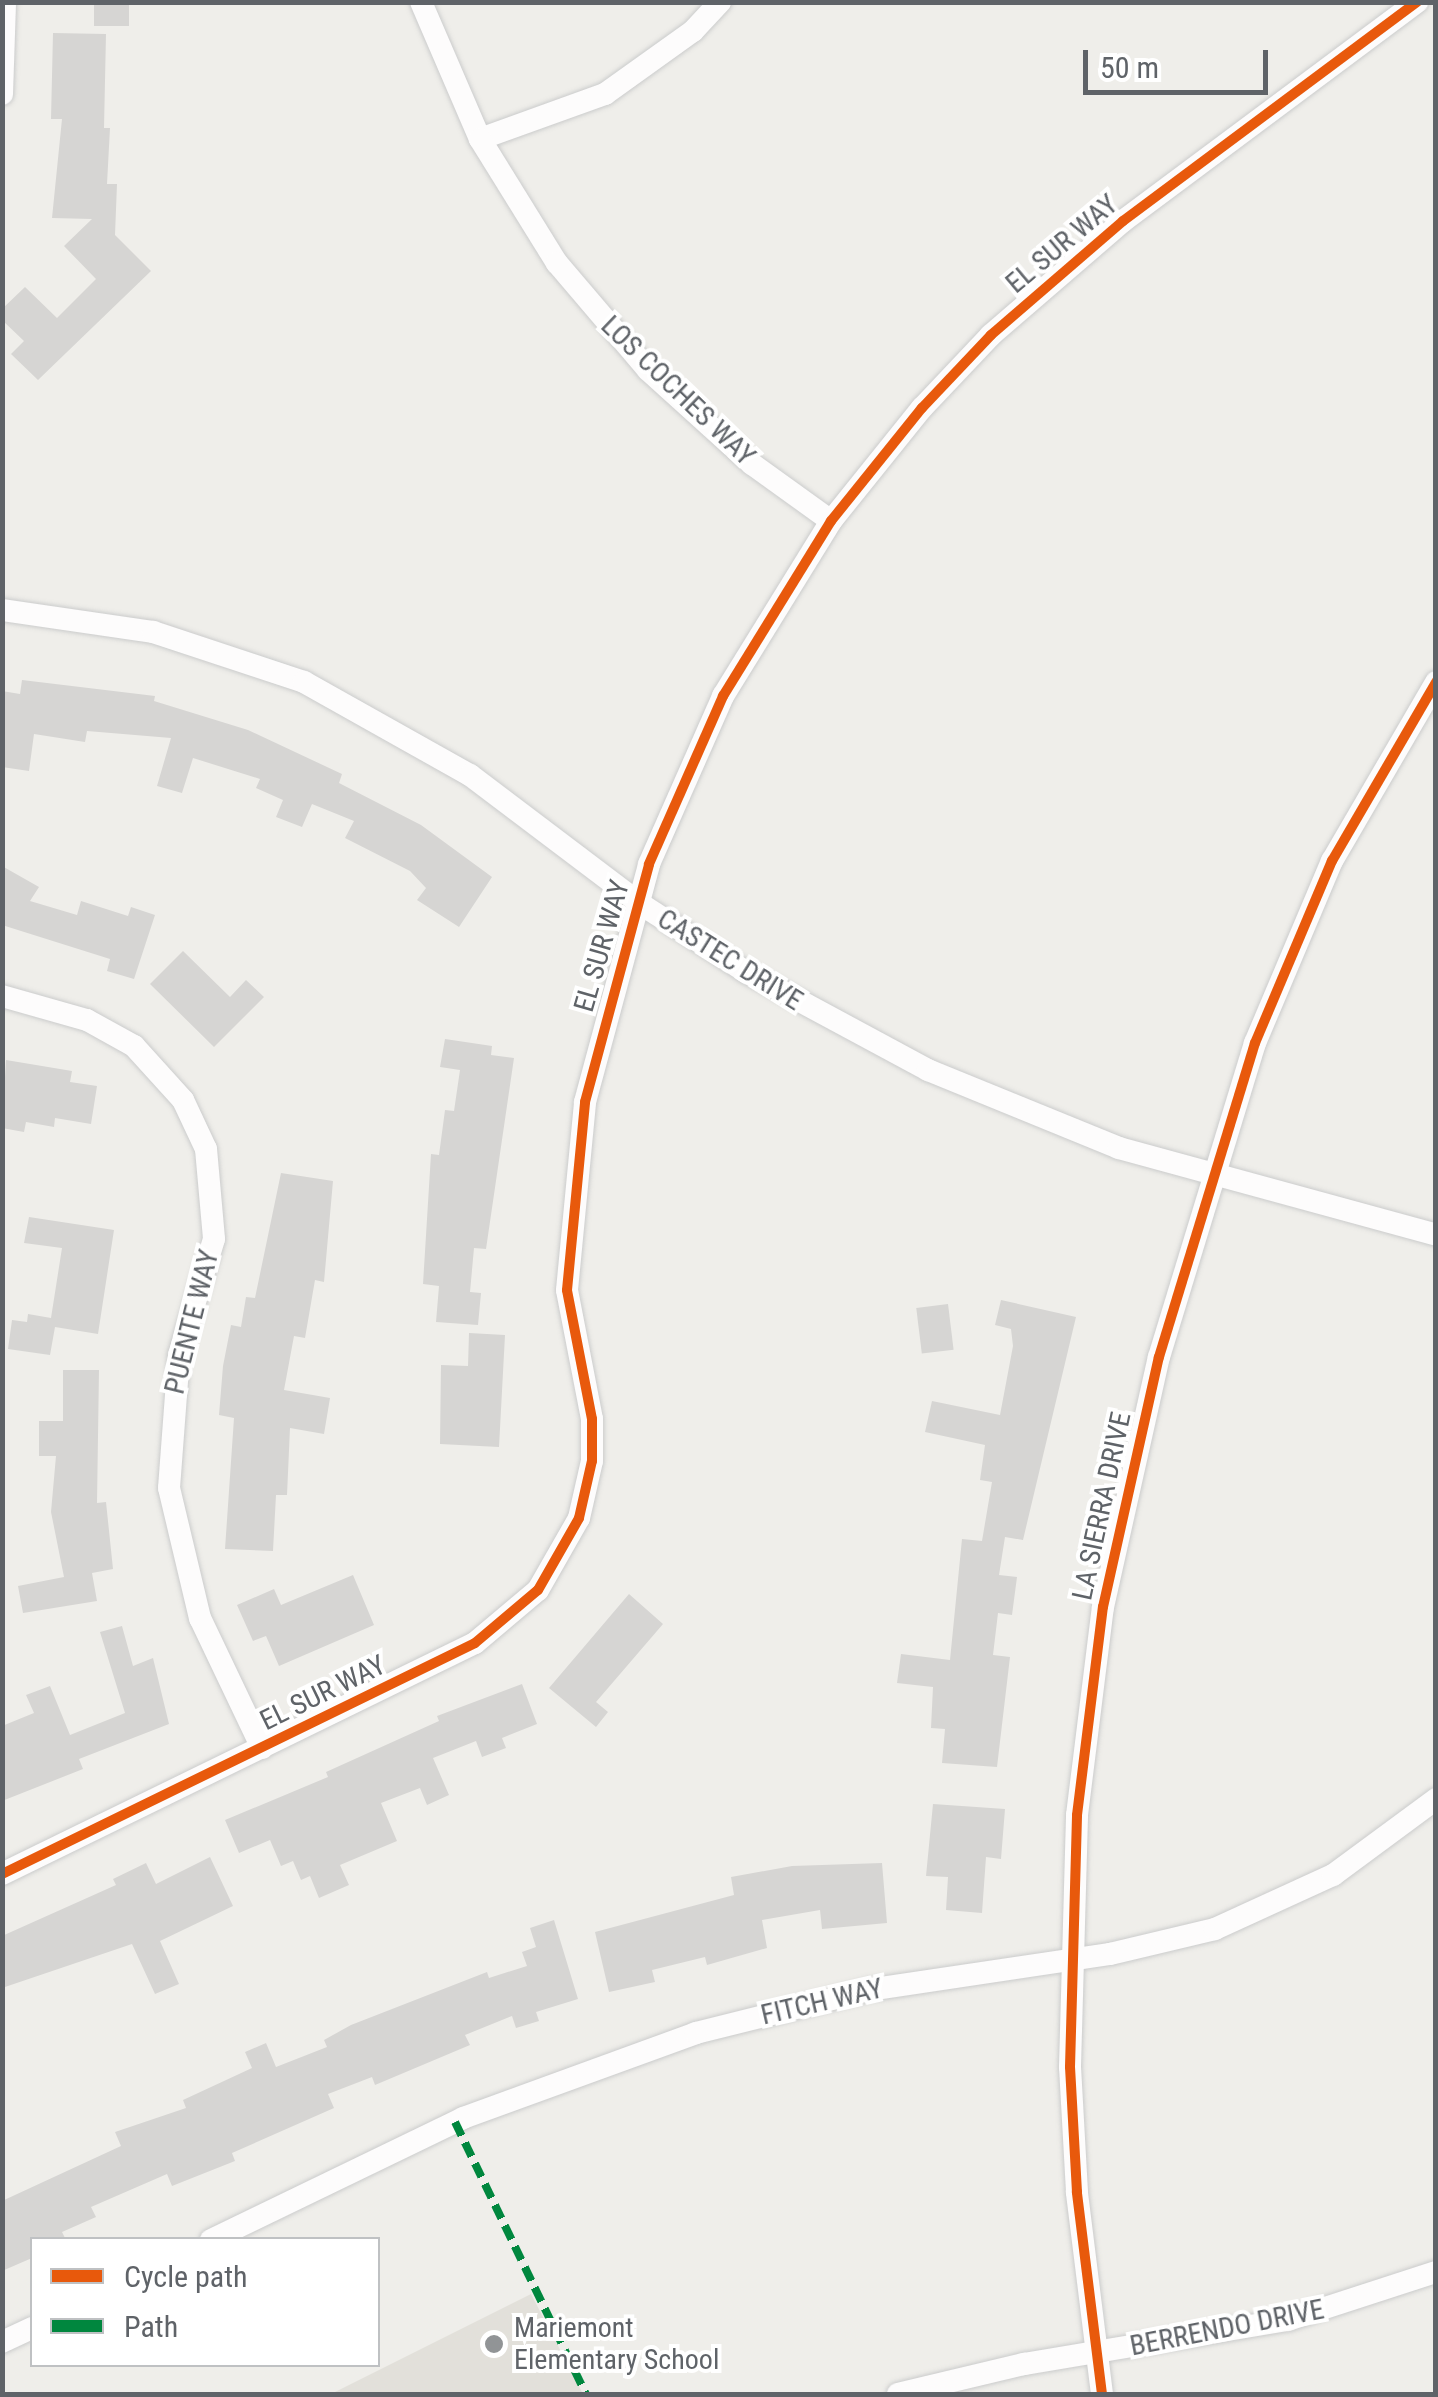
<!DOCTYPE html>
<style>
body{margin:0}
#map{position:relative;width:1438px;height:2397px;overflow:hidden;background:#efeeea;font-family:"Roboto Condensed",sans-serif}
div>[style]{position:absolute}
.education>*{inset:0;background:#e2e0da}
.building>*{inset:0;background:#d6d5d3;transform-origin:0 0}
.roads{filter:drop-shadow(0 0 2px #cbcccc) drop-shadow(0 0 2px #cbcccc)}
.minor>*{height:22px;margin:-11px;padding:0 11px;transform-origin:11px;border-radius:11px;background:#fdfcfc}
.quiet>*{height:8px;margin-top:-4px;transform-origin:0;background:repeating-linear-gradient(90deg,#00873e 0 15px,transparent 0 23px)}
.cycleway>*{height:10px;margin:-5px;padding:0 5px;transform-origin:5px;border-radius:5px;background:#e8590c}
.dots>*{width:28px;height:28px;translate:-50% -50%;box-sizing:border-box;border:5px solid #fff;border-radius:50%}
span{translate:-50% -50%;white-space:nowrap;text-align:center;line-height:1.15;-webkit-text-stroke:8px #fff;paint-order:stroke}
.street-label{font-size:28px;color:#5f6368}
.poi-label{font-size:28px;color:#5f6368}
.left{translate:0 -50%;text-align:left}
.frame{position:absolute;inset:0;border:5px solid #5f6368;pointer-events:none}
.legend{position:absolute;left:30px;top:2237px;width:350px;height:130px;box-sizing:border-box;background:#fff;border:2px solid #bfc1c3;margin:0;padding:12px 18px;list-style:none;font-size:30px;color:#5f6368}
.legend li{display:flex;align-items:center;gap:20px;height:50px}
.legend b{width:50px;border:2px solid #bfc1c3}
.scale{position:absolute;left:1083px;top:50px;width:185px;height:45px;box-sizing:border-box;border:5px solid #5f6368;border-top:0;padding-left:12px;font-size:30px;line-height:35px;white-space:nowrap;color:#5f6368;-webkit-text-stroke:8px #fff;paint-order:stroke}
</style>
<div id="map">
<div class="education">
<div style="clip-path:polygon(531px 2294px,583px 2394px,331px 2394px)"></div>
</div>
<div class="building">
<div style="left:94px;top:2px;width:35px;height:24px"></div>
<div style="clip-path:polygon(53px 33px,106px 34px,104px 128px,110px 128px,107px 184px,117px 184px,115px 235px,151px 271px,38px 380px,11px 354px,24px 341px,2px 320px,2px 309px,25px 287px,57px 318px,96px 279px,64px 246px,92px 219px,52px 218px,62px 119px,51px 119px)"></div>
<div style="clip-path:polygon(22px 680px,155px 696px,154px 701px,248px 730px,342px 774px,339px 783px,421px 825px,492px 877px,459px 927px,417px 900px,426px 888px,410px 871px,345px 838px,354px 821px,312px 804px,302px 827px,276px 817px,283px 800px,256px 788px,260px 779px,193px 758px,182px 793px,157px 786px,171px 738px,87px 731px,85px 742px,34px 734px,29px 771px,2px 767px,2px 691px,20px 694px)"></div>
<div style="clip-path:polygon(2px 866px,39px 887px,30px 901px,77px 915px,81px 901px,128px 916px,131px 907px,155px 915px,134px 979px,107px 971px,110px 959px,2px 925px)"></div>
<div style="clip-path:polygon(183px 951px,230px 997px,246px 980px,264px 997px,214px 1047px,150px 984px)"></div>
<div style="clip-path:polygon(445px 1039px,492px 1046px,491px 1055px,514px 1058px,486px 1249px,474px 1248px,470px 1292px,481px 1293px,478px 1325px,436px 1322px,439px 1286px,423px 1284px,431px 1154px,439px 1155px,445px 1110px,454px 1111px,460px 1070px,440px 1067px)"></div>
<div style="clip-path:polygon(6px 1060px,72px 1071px,70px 1082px,97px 1086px,91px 1124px,55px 1118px,54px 1127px,26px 1122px,24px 1132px,2px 1128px)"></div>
<div style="clip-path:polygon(281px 1173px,333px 1181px,324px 1282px,315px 1280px,305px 1338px,294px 1336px,284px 1390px,330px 1398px,324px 1434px,290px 1428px,287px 1495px,276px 1495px,273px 1551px,225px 1549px,234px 1418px,219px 1415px,223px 1366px,231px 1325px,241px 1327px,246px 1297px,255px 1298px)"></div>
<div style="clip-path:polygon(29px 1217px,114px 1230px,98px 1334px,55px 1327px,50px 1355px,8px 1349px,12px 1320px,27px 1322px,28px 1314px,51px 1318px,62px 1248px,24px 1243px)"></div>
<div style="clip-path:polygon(1001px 1300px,1076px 1317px,1023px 1540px,1005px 1537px,999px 1575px,1017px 1577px,1012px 1615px,998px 1613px,993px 1655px,1010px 1657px,997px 1767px,942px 1763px,945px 1729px,931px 1728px,933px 1687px,897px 1683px,901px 1654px,950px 1660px,962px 1539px,982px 1541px,992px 1482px,980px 1480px,985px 1445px,925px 1432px,932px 1401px,1000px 1415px,1013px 1346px,1011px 1329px,995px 1325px)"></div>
<div style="left:948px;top:1304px;width:46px;height:32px;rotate:83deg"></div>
<div style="clip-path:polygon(469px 1333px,505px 1335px,499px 1447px,440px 1444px,441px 1365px,468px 1366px)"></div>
<div style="clip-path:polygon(63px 1370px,99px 1370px,97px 1503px,106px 1502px,113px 1569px,92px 1573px,97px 1601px,23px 1613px,18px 1586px,64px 1577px,51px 1512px,56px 1456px,39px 1456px,39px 1421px,63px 1421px)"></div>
<div style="clip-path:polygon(353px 1575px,374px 1625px,279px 1666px,266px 1636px,253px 1641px,237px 1605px,274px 1589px,281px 1605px)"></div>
<div style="clip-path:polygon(629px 1594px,663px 1624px,596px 1702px,608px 1712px,596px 1727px,549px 1688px)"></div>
<div style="clip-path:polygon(122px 1626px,133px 1666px,153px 1658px,169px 1724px,79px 1759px,83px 1769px,2px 1801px,2px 1726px,34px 1713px,26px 1695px,50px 1686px,70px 1735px,125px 1713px,100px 1632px)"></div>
<div style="clip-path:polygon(522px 1684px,537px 1724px,502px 1738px,506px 1748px,482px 1757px,476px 1741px,433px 1758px,449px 1795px,427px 1805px,420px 1788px,381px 1803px,397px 1841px,340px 1865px,349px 1885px,319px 1898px,310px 1876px,301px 1880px,293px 1861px,281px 1866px,270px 1840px,239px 1853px,225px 1820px,328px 1777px,326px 1772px,439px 1721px,437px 1716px)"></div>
<div style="clip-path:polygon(933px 1804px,1005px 1809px,1001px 1859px,986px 1857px,982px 1913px,946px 1910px,948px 1877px,926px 1876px)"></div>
<div style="clip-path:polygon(210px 1857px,233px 1906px,160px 1941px,179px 1984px,155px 1994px,132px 1944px,2px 1988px,2px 1936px,116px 1885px,113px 1879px,146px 1863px,156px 1884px)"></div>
<div style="clip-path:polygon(882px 1863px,887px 1923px,822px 1929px,820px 1910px,762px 1920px,767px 1948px,707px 1965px,705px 1957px,652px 1970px,655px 1982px,609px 1992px,595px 1932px,734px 1895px,731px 1877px,792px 1866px)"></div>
<div style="clip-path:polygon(554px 1920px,578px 1999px,536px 2012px,539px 2021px,516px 2028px,512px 2016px,465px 2035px,470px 2045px,375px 2085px,372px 2077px,328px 2094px,334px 2108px,232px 2153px,235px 2161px,172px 2186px,167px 2174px,91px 2207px,96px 2217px,62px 2232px,66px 2240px,32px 2240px,32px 2258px,2px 2271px,2px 2201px,121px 2146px,115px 2132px,186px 2108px,183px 2100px,252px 2068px,245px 2052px,266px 2043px,276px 2067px,327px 2047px,324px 2040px,351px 2025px,487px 1972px,489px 1978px,527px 1966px,522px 1952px,536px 1947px,530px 1928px)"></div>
</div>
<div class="roads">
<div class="minor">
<div style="left:421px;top:2px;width:149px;rotate:66.7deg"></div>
<div style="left:480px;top:139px;width:133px;rotate:-19.8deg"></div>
<div style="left:605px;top:94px;width:108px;rotate:-35.6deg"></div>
<div style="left:693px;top:31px;width:40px;rotate:-47deg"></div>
<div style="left:2px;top:94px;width:92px;rotate:-88.1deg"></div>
<div style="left:480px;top:139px;width:146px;rotate:58.2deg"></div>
<div style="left:557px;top:263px;width:140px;rotate:49.6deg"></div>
<div style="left:648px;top:370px;width:140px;rotate:42.1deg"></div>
<div style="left:752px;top:464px;width:97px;rotate:35.8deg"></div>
<div style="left:2px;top:610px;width:153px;rotate:8.3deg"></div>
<div style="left:153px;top:632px;width:159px;rotate:18.3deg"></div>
<div style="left:304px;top:682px;width:190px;rotate:29.3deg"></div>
<div style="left:470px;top:775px;width:212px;rotate:37.1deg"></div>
<div style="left:639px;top:903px;width:127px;rotate:32.8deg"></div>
<div style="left:746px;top:972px;width:207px;rotate:28.3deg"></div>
<div style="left:928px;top:1070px;width:206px;rotate:22.2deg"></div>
<div style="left:1119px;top:1148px;width:329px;rotate:15.3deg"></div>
<div style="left:2px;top:996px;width:88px;rotate:15.8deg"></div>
<div style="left:87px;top:1020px;width:54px;rotate:29deg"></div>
<div style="left:134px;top:1046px;width:73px;rotate:47.8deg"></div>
<div style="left:183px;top:1100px;width:54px;rotate:64.9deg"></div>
<div style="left:206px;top:1149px;width:90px;rotate:84.9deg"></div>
<div style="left:214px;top:1239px;width:121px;rotate:106.8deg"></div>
<div style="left:179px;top:1355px;width:133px;rotate:94.3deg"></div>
<div style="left:169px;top:1488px;width:134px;rotate:76.6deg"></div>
<div style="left:200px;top:1618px;width:144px;rotate:64.5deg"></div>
<div style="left:2px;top:1874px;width:526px;rotate:-26.03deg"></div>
<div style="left:475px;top:1643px;width:82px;rotate:-40.1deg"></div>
<div style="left:538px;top:1590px;width:83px;rotate:-60.3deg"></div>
<div style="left:579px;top:1518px;width:58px;rotate:-77.2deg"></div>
<div style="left:592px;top:1461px;width:42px;rotate:-90deg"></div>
<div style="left:592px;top:1419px;width:131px;rotate:-101deg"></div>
<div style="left:567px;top:1290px;width:189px;rotate:-84.5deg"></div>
<div style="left:585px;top:1102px;width:246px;rotate:-74.9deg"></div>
<div style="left:649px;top:864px;width:184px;rotate:-66.2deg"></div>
<div style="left:723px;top:696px;width:206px;rotate:-58.3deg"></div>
<div style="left:831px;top:521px;width:145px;rotate:-51.2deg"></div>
<div style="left:922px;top:408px;width:100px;rotate:-46.6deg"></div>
<div style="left:991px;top:335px;width:174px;rotate:-40.8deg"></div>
<div style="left:1123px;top:221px;width:367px;rotate:-36.7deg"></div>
<div style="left:211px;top:2240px;width:280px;rotate:-25.8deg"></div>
<div style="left:463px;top:2118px;width:248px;rotate:-20deg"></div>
<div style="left:696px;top:2033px;width:177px;rotate:-14deg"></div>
<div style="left:868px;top:1990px;width:245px;rotate:-8.5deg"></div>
<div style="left:1110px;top:1954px;width:108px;rotate:-13.4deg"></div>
<div style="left:1215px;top:1929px;width:130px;rotate:-24.6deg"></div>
<div style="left:1333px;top:1875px;width:128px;rotate:-36.4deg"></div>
<div style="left:2px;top:2342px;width:33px;rotate:-25deg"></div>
<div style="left:898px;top:2394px;width:130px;rotate:-13.4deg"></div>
<div style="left:1024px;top:2364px;width:268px;rotate:-9.5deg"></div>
<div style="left:1288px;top:2320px;width:156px;rotate:-18deg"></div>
<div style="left:1102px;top:2394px;width:204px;rotate:-97.1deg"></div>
<div style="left:1077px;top:2192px;width:125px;rotate:-93.2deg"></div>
<div style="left:1070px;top:2067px;width:252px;rotate:-88.4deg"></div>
<div style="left:1077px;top:1815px;width:210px;rotate:-82.9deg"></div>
<div style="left:1103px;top:1607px;width:256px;rotate:-77.4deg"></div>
<div style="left:1159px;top:1357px;width:328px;rotate:-73deg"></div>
<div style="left:1255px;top:1043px;width:198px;rotate:-67.1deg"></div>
<div style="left:1332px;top:861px;width:207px;rotate:-59.8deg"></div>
</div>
</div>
<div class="quiet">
<div style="left:455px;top:2122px;width:302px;rotate:64.3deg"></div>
</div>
<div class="cycleway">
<div style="left:2px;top:1874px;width:526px;rotate:-26.03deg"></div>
<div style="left:475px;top:1643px;width:82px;rotate:-40.1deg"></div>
<div style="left:538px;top:1590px;width:83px;rotate:-60.3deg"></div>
<div style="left:579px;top:1518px;width:58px;rotate:-77.2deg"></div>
<div style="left:592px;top:1461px;width:42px;rotate:-90deg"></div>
<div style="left:592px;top:1419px;width:131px;rotate:-101deg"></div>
<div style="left:567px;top:1290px;width:189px;rotate:-84.5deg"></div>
<div style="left:585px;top:1102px;width:246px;rotate:-74.9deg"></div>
<div style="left:649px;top:864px;width:184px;rotate:-66.2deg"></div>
<div style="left:723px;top:696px;width:206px;rotate:-58.3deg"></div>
<div style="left:831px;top:521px;width:145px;rotate:-51.2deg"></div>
<div style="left:922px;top:408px;width:100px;rotate:-46.6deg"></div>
<div style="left:991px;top:335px;width:174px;rotate:-40.8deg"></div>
<div style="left:1123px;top:221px;width:367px;rotate:-36.7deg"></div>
<div style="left:1102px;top:2394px;width:204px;rotate:-97.1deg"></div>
<div style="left:1077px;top:2192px;width:125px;rotate:-93.2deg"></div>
<div style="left:1070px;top:2067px;width:252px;rotate:-88.4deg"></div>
<div style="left:1077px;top:1815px;width:210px;rotate:-82.9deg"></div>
<div style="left:1103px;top:1607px;width:256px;rotate:-77.4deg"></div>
<div style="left:1159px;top:1357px;width:328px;rotate:-73deg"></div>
<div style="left:1255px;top:1043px;width:198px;rotate:-67.1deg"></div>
<div style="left:1332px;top:861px;width:207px;rotate:-59.8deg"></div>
</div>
<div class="dots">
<div style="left:494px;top:2344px;background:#919496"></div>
</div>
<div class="street-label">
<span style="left:1062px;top:244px;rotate:-40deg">EL SUR WAY</span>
<span style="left:678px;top:391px;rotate:44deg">LOS COCHES WAY</span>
<span style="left:602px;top:946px;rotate:-74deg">EL SUR WAY</span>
<span style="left:730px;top:960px;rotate:32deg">CASTEC DRIVE</span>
<span style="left:192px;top:1322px;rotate:-76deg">PUENTE WAY</span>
<span style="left:1102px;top:1506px;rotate:-78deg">LA SIERRA DRIVE</span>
<span style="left:323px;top:1693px;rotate:-26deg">EL SUR WAY</span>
<span style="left:822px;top:2002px;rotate:-13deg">FITCH WAY</span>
<span style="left:1227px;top:2328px;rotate:-11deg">BERRENDO DRIVE</span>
</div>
<div class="poi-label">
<span class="left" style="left:514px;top:2344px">Mariemont<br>Elementary School</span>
</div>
<div class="frame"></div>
<ul class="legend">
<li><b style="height:12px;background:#e8590c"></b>Cycle path</li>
<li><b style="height:12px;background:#00873e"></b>Path</li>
</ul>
<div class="scale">50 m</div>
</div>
